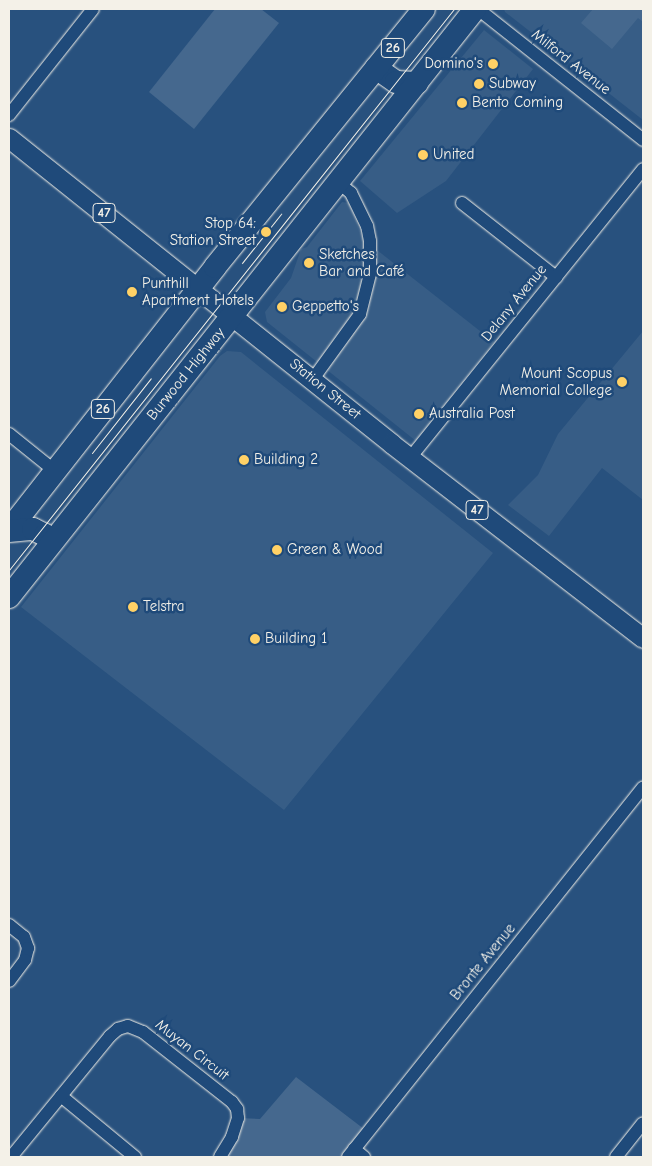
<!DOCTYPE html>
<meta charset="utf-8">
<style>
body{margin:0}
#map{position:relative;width:652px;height:1166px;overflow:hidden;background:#28517e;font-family:"Comic Neue",sans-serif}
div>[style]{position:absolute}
.built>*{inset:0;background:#375d86}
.green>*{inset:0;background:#45688e}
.roads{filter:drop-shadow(0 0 1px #f4f1e8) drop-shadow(0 0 1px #f4f1e8)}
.street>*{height:12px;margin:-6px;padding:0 6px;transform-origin:6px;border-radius:6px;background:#1f4a7a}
.primary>*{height:19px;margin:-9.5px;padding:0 9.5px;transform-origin:9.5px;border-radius:9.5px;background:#1f4a7a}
.highway>*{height:22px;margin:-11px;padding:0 11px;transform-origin:11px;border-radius:11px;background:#1f4a7a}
.tram>*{height:1px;margin:-0.5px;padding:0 0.5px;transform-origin:0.5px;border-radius:0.5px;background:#f4f1e8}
.dots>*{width:14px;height:14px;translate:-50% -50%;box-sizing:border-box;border:2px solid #1f4a7a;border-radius:50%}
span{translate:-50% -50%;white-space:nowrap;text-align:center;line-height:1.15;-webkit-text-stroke:5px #1f4a7a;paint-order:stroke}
.shield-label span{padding:1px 4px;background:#1f4a7a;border:1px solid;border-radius:4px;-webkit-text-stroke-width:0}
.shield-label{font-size:14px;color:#f4f1e8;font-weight:700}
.street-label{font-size:15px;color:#f4f1e8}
.poi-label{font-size:15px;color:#f4f1e8}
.right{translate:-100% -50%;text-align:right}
.left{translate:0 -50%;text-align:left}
.frame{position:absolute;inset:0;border:10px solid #f4f1e8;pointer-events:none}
</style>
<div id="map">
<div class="built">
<div style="clip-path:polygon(504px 9px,643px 9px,643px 120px,505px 12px)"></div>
<div style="clip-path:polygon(484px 30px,533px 69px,446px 181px,397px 213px,360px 181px)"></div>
<div style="clip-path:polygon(342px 202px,349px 203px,363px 239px,494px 342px,416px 441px,267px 322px,265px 312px,291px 278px,301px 249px,307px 247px)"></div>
<div style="clip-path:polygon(643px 331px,643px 500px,602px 468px,549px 536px,508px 505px,538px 475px,558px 434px)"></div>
<div style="clip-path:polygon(227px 351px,241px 352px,246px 356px,493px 553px,284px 810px,21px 607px,220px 356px)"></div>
</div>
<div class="green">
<div style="clip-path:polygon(215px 9px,261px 9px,279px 23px,194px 129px,149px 92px)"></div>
<div style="clip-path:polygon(593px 9px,643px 9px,643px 22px,638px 18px,612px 49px,581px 23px)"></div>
<div style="clip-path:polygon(296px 1077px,364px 1129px,341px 1157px,220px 1157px,238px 1118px,260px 1119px)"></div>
</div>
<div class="roads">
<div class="street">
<div style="left:478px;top:9px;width:211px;rotate:38.4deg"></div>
<div style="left:9px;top:115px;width:135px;rotate:-51.6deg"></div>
<div style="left:462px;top:203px;width:120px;rotate:38.2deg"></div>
<div style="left:313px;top:379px;width:80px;rotate:-54.1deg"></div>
<div style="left:360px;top:314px;width:41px;rotate:-76deg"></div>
<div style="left:370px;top:274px;width:33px;rotate:-90deg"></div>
<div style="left:370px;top:241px;width:15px;rotate:-101deg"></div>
<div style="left:367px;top:226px;width:37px;rotate:-116deg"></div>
<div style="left:351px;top:193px;width:17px;rotate:-140deg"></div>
<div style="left:9px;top:434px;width:59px;rotate:38.8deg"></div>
<div style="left:410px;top:458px;width:371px;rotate:-51.1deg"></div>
<div style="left:9px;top:925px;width:19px;rotate:39deg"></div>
<div style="left:24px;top:937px;width:12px;rotate:70deg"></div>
<div style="left:28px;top:948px;width:12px;rotate:104deg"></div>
<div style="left:25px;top:960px;width:26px;rotate:127deg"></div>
<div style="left:61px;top:1096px;width:96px;rotate:39.5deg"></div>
<div style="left:354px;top:1149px;width:13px;rotate:39deg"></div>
<div style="left:11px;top:1157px;width:156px;rotate:-50.7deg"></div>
<div style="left:110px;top:1036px;width:11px;rotate:-41deg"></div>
<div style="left:118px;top:1029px;width:10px;rotate:-17deg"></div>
<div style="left:128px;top:1026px;width:16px;rotate:22deg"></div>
<div style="left:143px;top:1032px;width:113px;rotate:38.2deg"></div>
<div style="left:232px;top:1102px;width:9px;rotate:54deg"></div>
<div style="left:237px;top:1109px;width:9px;rotate:84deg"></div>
<div style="left:238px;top:1118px;width:20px;rotate:108deg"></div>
<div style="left:232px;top:1137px;width:23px;rotate:121deg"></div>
<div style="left:348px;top:1157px;width:473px;rotate:-51.4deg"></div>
<div style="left:616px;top:1157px;width:43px;rotate:-51.5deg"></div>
</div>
<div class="primary">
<div style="left:9px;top:138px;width:490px;rotate:38.6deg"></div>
<div style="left:392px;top:444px;width:317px;rotate:37.7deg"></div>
</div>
<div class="highway">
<div style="left:376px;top:68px;width:24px;rotate:35deg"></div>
<div style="left:396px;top:82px;width:21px;rotate:3deg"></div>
<div style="left:9px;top:530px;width:334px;rotate:-51.9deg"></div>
<div style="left:215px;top:267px;width:332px;rotate:-51deg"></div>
<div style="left:9px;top:531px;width:24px;rotate:-5deg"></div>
<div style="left:33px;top:529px;width:13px;rotate:27deg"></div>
<div style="left:45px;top:535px;width:9px;rotate:49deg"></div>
<div style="left:9px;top:597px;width:750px;rotate:-51.6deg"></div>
</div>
</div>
<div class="tram">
<div style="left:242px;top:263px;width:63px;rotate:-51.5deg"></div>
<div style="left:92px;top:453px;width:95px;rotate:-51.8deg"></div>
<div style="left:9px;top:570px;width:716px;rotate:-51.58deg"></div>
</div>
<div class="dots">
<div style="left:493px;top:64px;background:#ffd166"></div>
<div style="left:479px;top:84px;background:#ffd166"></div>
<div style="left:462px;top:103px;background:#ffd166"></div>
<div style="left:423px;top:155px;background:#ffd166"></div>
<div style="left:266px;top:232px;background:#ffd166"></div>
<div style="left:309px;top:263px;background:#ffd166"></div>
<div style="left:132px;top:292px;background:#ffd166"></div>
<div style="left:282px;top:307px;background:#ffd166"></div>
<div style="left:622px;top:382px;background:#ffd166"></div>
<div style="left:419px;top:414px;background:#ffd166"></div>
<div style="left:244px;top:460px;background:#ffd166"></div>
<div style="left:277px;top:550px;background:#ffd166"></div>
<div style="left:133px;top:607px;background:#ffd166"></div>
<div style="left:255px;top:639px;background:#ffd166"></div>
</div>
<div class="shield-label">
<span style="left:393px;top:48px">26</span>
<span style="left:104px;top:213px">47</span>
<span style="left:103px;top:409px">26</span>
<span style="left:477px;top:510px">47</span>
</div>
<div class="street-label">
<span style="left:571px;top:62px;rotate:38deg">Milford Avenue</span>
<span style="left:514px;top:303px;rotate:-51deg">Delany Avenue</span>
<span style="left:186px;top:374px;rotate:-51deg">Burwood Highway</span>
<span style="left:325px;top:389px;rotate:39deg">Station Street</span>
<span style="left:483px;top:962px;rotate:-51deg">Bronte Avenue</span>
<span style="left:192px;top:1050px;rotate:38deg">Muyan Circuit</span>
</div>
<div class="poi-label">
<span class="right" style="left:483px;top:64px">Domino's</span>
<span class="left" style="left:489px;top:84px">Subway</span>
<span class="left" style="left:472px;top:103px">Bento Coming</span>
<span class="left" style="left:433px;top:155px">United</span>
<span class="right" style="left:256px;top:232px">Stop 64:<br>Station Street</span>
<span class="left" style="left:319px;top:263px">Sketches<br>Bar and Café</span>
<span class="left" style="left:142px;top:292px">Punthill<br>Apartment Hotels</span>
<span class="left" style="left:292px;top:307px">Geppetto's</span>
<span class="right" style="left:612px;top:382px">Mount Scopus<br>Memorial College</span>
<span class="left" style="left:429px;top:414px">Australia Post</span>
<span class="left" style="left:254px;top:460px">Building 2</span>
<span class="left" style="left:287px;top:550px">Green &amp; Wood</span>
<span class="left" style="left:143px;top:607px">Telstra</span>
<span class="left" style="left:265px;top:639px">Building 1</span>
</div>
<div class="frame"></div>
</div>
